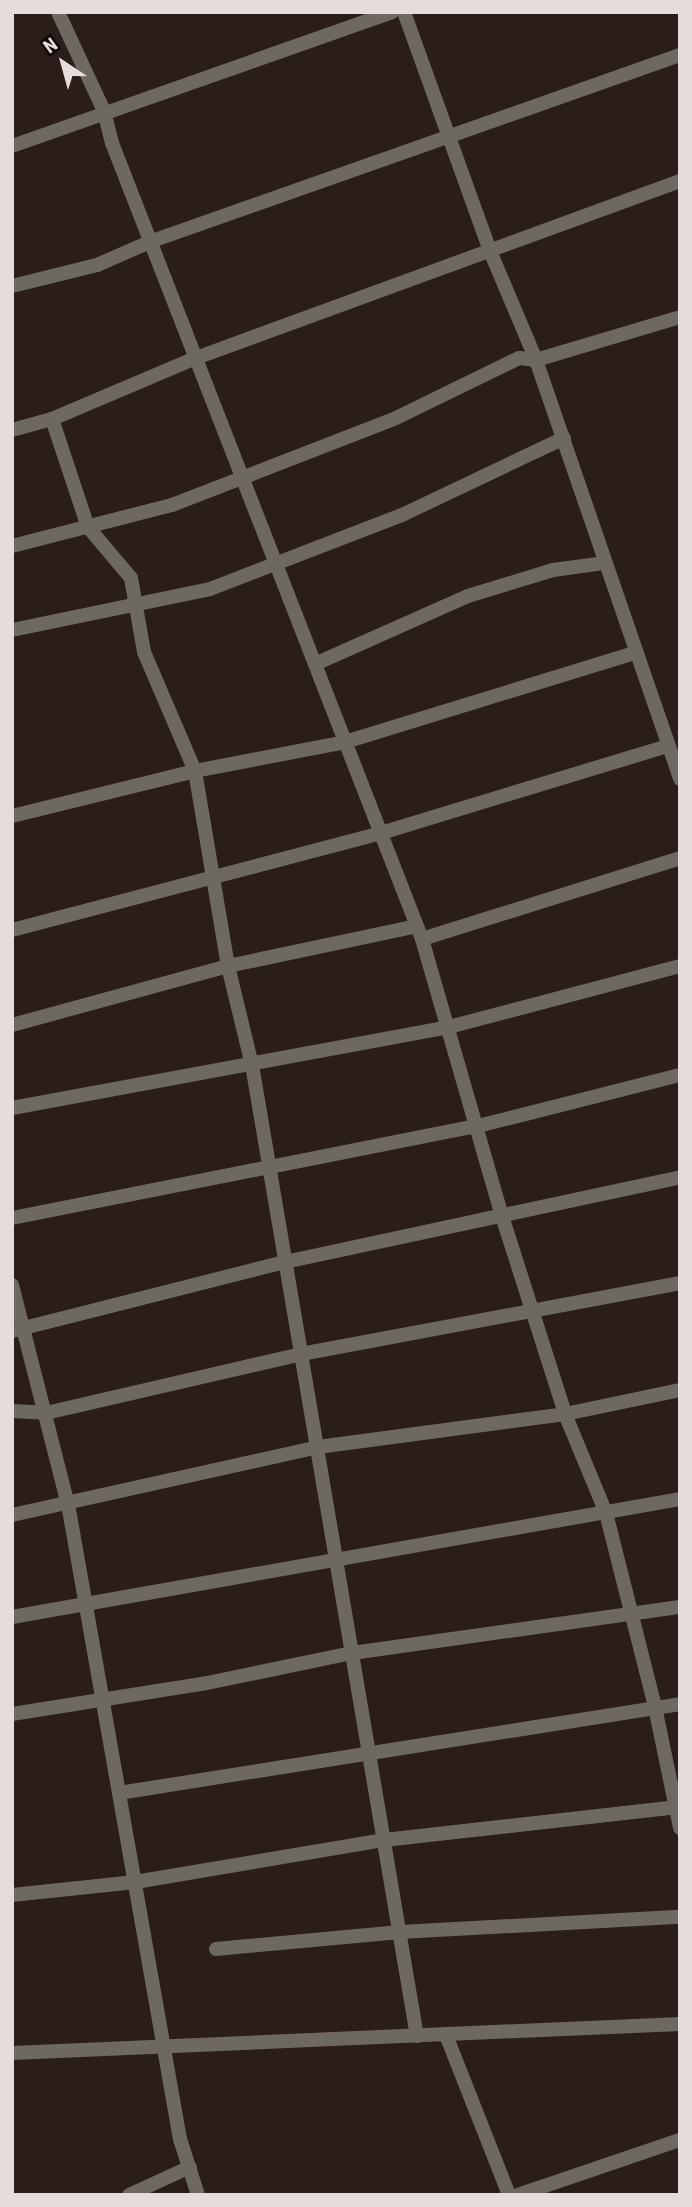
<!DOCTYPE html>
<style>
body{margin:0}
#map{position:relative;width:692px;height:2207px;overflow:hidden;background:#2b1d1a;font-family:"Roboto Condensed",sans-serif}
div>[style]{position:absolute}
.street>*{height:14px;margin:-7px;padding:0 7px;transform-origin:7px;border-radius:7px;background:#6e6863}
span{translate:-50% -50%;white-space:nowrap;text-align:center;line-height:1.15;-webkit-text-stroke:6px #0f0908;paint-order:stroke}
.frame{position:absolute;inset:0;border:14px solid #e6dcda;pointer-events:none}
.north{position:absolute;left:28px;top:28px;width:70px;height:70px;-webkit-text-stroke:5px #0f0908;paint-order:stroke;rotate:324deg;font-size:19px;font-weight:700;line-height:28px;text-align:center;color:#e6dcda}
.north::after{content:'';display:block;margin:auto;width:24px;height:32px;background:#e6dcda;clip-path:polygon(50% 0,100% 100%,50% 72%,0 100%)}
</style>
<div id="map">
<div class="street">
<div style="left:58px;top:12px;width:109px;rotate:65.1deg"></div>
<div style="left:104px;top:111px;width:33px;rotate:76deg"></div>
<div style="left:112px;top:143px;width:854px;rotate:68.72deg"></div>
<div style="left:422px;top:939px;width:288px;rotate:73.9deg"></div>
<div style="left:502px;top:1216px;width:208px;rotate:72.3deg"></div>
<div style="left:565px;top:1414px;width:107px;rotate:67.5deg"></div>
<div style="left:606px;top:1513px;width:200px;rotate:75.8deg"></div>
<div style="left:655px;top:1707px;width:124px;rotate:78.3deg"></div>
<div style="left:404px;top:12px;width:254px;rotate:70.2deg"></div>
<div style="left:490px;top:251px;width:118px;rotate:67.1deg"></div>
<div style="left:536px;top:360px;width:443px;rotate:71deg"></div>
<div style="left:12px;top:146px;width:403px;rotate:-19.4deg"></div>
<div style="left:12px;top:286px;width:88px;rotate:-13.9deg"></div>
<div style="left:97px;top:265px;width:60px;rotate:-23.6deg"></div>
<div style="left:152px;top:241px;width:560px;rotate:-19.41deg"></div>
<div style="left:52px;top:419px;width:114px;rotate:71.6deg"></div>
<div style="left:88px;top:527px;width:67px;rotate:49.9deg"></div>
<div style="left:131px;top:578px;width:75px;rotate:80deg"></div>
<div style="left:144px;top:652px;width:129px;rotate:66.8deg"></div>
<div style="left:195px;top:771px;width:198px;rotate:80.4deg"></div>
<div style="left:228px;top:966px;width:102px;rotate:76.4deg"></div>
<div style="left:252px;top:1065px;width:985px;rotate:80.36deg"></div>
<div style="left:12px;top:430px;width:41px;rotate:-15.4deg"></div>
<div style="left:52px;top:419px;width:156px;rotate:-23deg"></div>
<div style="left:196px;top:358px;width:515px;rotate:-20.09deg"></div>
<div style="left:12px;top:546px;width:165px;rotate:-14.4deg"></div>
<div style="left:172px;top:505px;width:240px;rotate:-21.2deg"></div>
<div style="left:396px;top:418px;width:137px;rotate:-26deg"></div>
<div style="left:519px;top:358px;width:17px;rotate:7deg"></div>
<div style="left:536px;top:360px;width:150px;rotate:-16.6deg"></div>
<div style="left:12px;top:630px;width:202px;rotate:-11.7deg"></div>
<div style="left:210px;top:589px;width:208px;rotate:-21.1deg"></div>
<div style="left:404px;top:514px;width:177px;rotate:-25.4deg"></div>
<div style="left:315px;top:664px;width:167px;rotate:-24deg"></div>
<div style="left:468px;top:596px;width:89px;rotate:-17deg"></div>
<div style="left:553px;top:570px;width:51px;rotate:-7.8deg"></div>
<div style="left:12px;top:816px;width:188px;rotate:-13.8deg"></div>
<div style="left:195px;top:771px;width:153px;rotate:-10.9deg"></div>
<div style="left:345px;top:742px;width:302px;rotate:-17.1deg"></div>
<div style="left:12px;top:930px;width:382px;rotate:-14.7deg"></div>
<div style="left:381px;top:833px;width:299px;rotate:-16.9deg"></div>
<div style="left:422px;top:939px;width:270px;rotate:-17.4deg"></div>
<div style="left:12px;top:1025px;width:224px;rotate:-15.3deg"></div>
<div style="left:228px;top:966px;width:193px;rotate:-11.9deg"></div>
<div style="left:12px;top:1108px;width:444px;rotate:-10.5deg"></div>
<div style="left:449px;top:1027px;width:239px;rotate:-14.8deg"></div>
<div style="left:12px;top:1218px;width:475px;rotate:-11.2deg"></div>
<div style="left:478px;top:1126px;width:208px;rotate:-14.2deg"></div>
<div style="left:12px;top:1285px;width:226px;rotate:75.7deg"></div>
<div style="left:68px;top:1504px;width:645px;rotate:80deg"></div>
<div style="left:180px;top:2139px;width:59px;rotate:72.2deg"></div>
<div style="left:12px;top:1331px;width:282px;rotate:-14.2deg"></div>
<div style="left:285px;top:1262px;width:404px;rotate:-12.1deg"></div>
<div style="left:12px;top:1411px;width:34px;rotate:3deg"></div>
<div style="left:46px;top:1413px;width:262px;rotate:-13deg"></div>
<div style="left:301px;top:1354px;width:386px;rotate:-10.6deg"></div>
<div style="left:12px;top:1515px;width:313px;rotate:-12.5deg"></div>
<div style="left:318px;top:1447px;width:249px;rotate:-7.6deg"></div>
<div style="left:565px;top:1414px;width:117px;rotate:-11.8deg"></div>
<div style="left:12px;top:1617px;width:678px;rotate:-10.02deg"></div>
<div style="left:12px;top:1714px;width:197px;rotate:-9deg"></div>
<div style="left:207px;top:1683px;width:148px;rotate:-11.7deg"></div>
<div style="left:352px;top:1653px;width:331px;rotate:-8deg"></div>
<div style="left:119px;top:1793px;width:568px;rotate:-9.01deg"></div>
<div style="left:12px;top:1895px;width:124px;rotate:-6deg"></div>
<div style="left:135px;top:1882px;width:253px;rotate:-9.6deg"></div>
<div style="left:384px;top:1840px;width:298px;rotate:-6.4deg"></div>
<div style="left:216px;top:1949px;width:185px;rotate:-5.3deg"></div>
<div style="left:400px;top:1932px;width:280px;rotate:-3.1deg"></div>
<div style="left:446px;top:2035px;width:172px;rotate:68.5deg"></div>
<div style="left:12px;top:2053px;width:669px;rotate:-2.49deg"></div>
<div style="left:129px;top:2195px;width:67px;rotate:-24.7deg"></div>
<div style="left:518px;top:2195px;width:171px;rotate:-18.8deg"></div>
</div>
<div class="frame"></div>
<div class="north">N</div>
</div>
